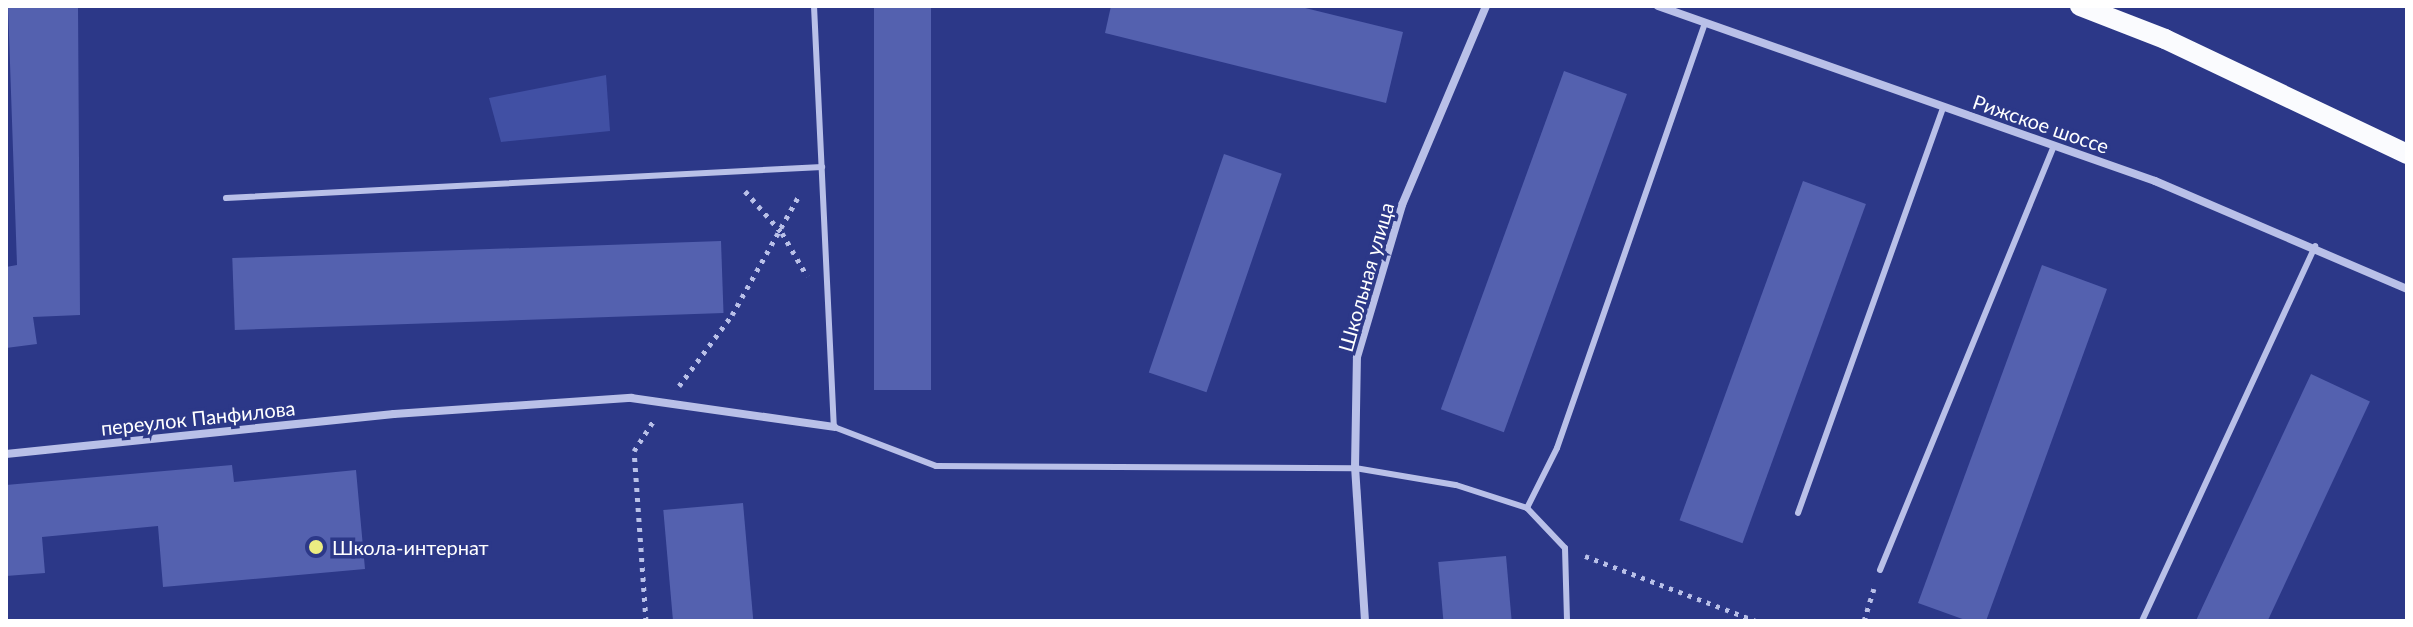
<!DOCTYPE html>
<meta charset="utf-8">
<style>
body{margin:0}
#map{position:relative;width:2413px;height:627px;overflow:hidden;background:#2c3888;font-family:Lato,sans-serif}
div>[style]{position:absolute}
.green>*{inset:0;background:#4150a4}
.building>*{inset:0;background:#5461af;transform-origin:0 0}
.path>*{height:5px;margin-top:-2.5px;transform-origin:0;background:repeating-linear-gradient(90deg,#b9c0e8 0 4px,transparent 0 10px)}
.lane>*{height:6px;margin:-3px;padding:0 3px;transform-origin:3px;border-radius:3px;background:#b9c0e8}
.street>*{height:8px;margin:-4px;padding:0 4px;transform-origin:4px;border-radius:4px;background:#b9c0e8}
.primary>*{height:20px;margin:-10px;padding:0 10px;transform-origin:10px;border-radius:10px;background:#fafbfe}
.dots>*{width:22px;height:22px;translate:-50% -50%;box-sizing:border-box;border:4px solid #2c3888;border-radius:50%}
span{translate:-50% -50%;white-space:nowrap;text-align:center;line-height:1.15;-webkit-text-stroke:7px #2c3888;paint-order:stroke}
.street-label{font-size:20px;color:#fff}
.poi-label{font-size:20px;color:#fff}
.left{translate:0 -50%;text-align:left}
.frame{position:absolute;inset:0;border:8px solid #fff;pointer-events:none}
</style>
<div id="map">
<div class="green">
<div style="clip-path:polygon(606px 75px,610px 131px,501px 142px,489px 98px)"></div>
</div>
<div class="building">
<div style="clip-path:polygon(8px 6px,78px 6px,80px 315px,33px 317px,37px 344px,6px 348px,6px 267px,17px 265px)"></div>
<div style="left:874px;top:6px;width:57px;height:384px"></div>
<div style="clip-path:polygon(1111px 6px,1297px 6px,1403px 32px,1386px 103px,1105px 33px)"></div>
<div style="left:1564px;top:71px;width:67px;height:360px;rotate:20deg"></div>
<div style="left:1224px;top:154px;width:61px;height:231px;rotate:19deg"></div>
<div style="left:1803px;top:181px;width:67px;height:361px;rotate:20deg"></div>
<div style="left:721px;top:241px;width:72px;height:489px;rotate:88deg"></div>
<div style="clip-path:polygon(2042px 265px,2107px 289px,1986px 621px,1968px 621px,1918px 603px)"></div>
<div style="left:2311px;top:374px;width:65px;height:272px;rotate:25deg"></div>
<div style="clip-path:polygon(232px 465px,234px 482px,356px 470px,365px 569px,163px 587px,158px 526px,42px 537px,45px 573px,6px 576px,6px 485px)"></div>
<div style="left:743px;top:503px;width:118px;height:80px;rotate:85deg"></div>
<div style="left:1506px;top:556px;width:65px;height:68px;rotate:85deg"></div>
</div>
<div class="path">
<div style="left:745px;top:191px;width:56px;rotate:48.6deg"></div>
<div style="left:782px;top:233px;width:50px;rotate:59.8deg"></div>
<div style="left:679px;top:386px;width:89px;rotate:-53.3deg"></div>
<div style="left:732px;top:315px;width:139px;rotate:-60.7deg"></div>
<div style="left:1585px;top:556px;width:183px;rotate:20.8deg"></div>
<div style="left:646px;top:621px;width:170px;rotate:-94deg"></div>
<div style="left:634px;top:451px;width:37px;rotate:-57deg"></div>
<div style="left:1864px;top:621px;width:34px;rotate:-73deg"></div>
</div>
<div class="lane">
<div style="left:814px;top:6px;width:421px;rotate:87.3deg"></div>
<div style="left:834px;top:427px;width:109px;rotate:20.9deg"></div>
<div style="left:936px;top:466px;width:419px;rotate:0.3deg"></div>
<div style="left:1355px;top:468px;width:102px;rotate:9.6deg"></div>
<div style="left:1456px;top:485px;width:75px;rotate:17.9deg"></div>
<div style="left:1527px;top:508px;width:67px;rotate:-63.4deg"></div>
<div style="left:1557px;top:448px;width:450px;rotate:-70.8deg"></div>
<div style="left:226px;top:198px;width:597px;rotate:-2.98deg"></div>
<div style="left:1527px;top:508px;width:55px;rotate:46.5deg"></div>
<div style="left:1565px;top:548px;width:73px;rotate:88.4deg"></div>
<div style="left:1798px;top:513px;width:431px;rotate:-70.3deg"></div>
<div style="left:1880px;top:570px;width:458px;rotate:-67.7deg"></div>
<div style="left:2142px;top:621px;width:413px;rotate:-65.2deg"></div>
</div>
<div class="street">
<div style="left:1658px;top:6px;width:527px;rotate:19.4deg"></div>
<div style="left:2155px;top:181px;width:274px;rotate:23.2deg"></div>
<div style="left:6px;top:454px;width:390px;rotate:-5.9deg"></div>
<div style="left:394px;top:414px;width:238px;rotate:-3.9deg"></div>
<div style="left:631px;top:398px;width:205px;rotate:8.1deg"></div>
<div style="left:1365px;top:621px;width:153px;rotate:-93.7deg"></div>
<div style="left:1355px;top:468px;width:111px;rotate:-89deg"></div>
<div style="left:1357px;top:357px;width:159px;rotate:-73.5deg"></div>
<div style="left:1402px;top:205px;width:216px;rotate:-67.1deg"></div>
</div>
<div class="primary">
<div style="left:2080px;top:6px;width:91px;rotate:21.2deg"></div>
<div style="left:2165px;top:39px;width:268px;rotate:25.4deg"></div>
</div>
<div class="dots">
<div style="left:316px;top:547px;background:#eced82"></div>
</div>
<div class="street-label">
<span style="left:2041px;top:124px;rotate:19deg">Рижское шоссе</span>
<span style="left:1366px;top:277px;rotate:-74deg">Школьная улица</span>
<span style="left:198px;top:418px;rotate:-6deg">переулок Панфилова</span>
</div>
<div class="poi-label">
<span class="left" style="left:332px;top:547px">Школа-интернат</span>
</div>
<div class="frame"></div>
</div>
